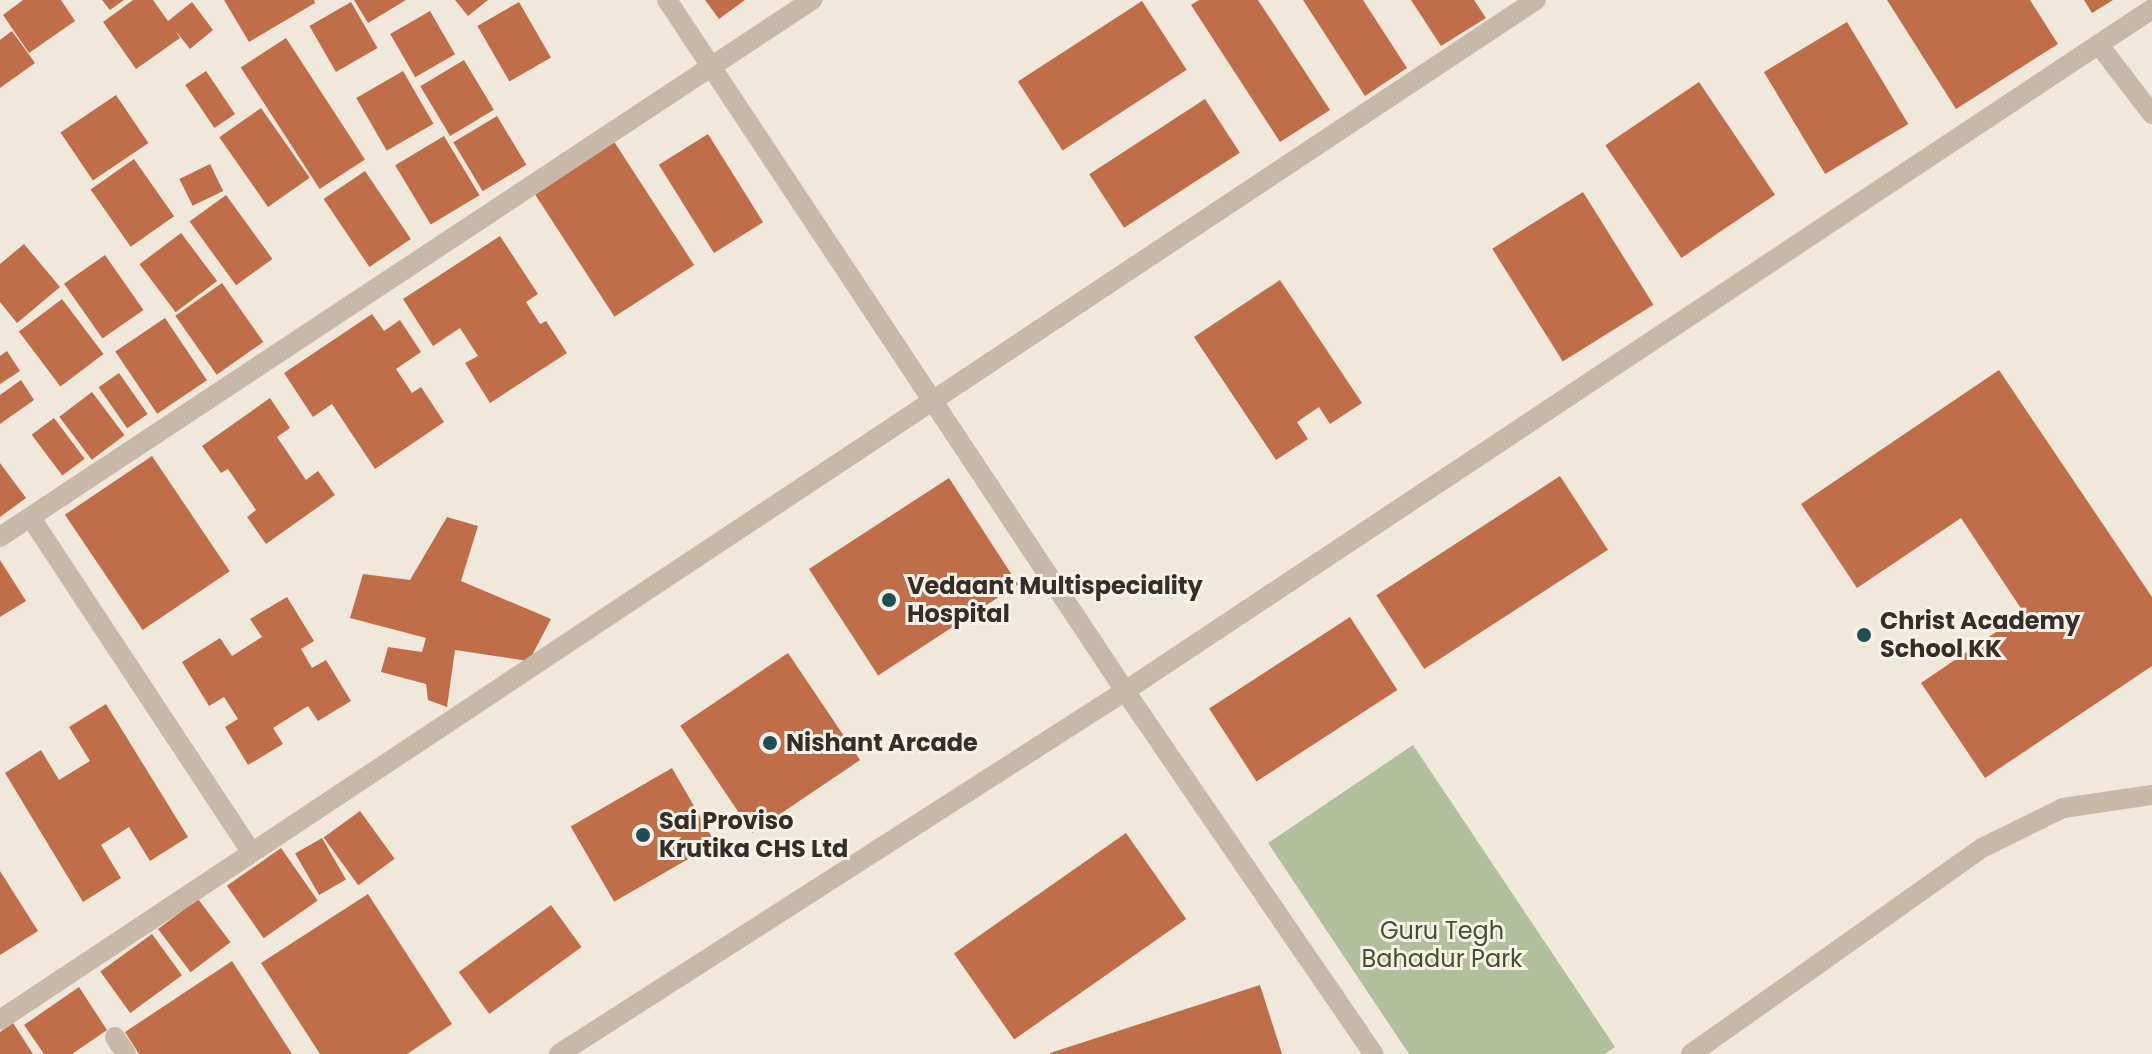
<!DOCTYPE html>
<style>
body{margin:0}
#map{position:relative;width:2152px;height:1054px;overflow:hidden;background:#f0e8db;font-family:Poppins,sans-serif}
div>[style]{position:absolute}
.green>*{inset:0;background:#b1bf9c}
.building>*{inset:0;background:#c06d49;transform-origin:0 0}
.lane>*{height:20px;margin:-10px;padding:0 10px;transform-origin:10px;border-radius:10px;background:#c8b8a8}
.street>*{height:20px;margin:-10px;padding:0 10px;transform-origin:10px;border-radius:10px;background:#c8b8a8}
.dots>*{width:22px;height:22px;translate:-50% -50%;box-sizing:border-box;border:4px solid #f8f1e7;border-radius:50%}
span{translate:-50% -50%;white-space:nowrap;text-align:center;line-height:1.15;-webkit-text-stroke:6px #f8f1e7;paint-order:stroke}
.poi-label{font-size:24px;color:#352d28;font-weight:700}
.left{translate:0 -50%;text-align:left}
.park-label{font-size:24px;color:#42522d}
</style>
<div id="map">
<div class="green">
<div style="clip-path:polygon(1413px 745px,1615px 1047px,1605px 1054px,1409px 1054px,1268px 843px)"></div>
</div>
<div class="building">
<div style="clip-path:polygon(23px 0,61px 0,75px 21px,29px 53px,3px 15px)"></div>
<div style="clip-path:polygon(102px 0,124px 0,110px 10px)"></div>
<div style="clip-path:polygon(133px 0,153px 0,168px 21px,192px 2px,213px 30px,190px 49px,175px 30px,180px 38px,136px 69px,103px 22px)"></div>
<div style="clip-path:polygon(224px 0,314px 0,315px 3px,249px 42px)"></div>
<div style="clip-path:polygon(354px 0,406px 0,368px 23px)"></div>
<div style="clip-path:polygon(455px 0,488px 0,468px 16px)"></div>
<div style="clip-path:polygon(705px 0,745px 0,719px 19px)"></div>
<div style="clip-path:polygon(1199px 0,1258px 0,1330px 110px,1280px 142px,1191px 5px)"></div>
<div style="clip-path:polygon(1303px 0,1363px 0,1407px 68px,1365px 96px)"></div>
<div style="clip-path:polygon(1411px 0,1474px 0,1486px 18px,1441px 46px)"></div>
<div style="clip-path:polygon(1887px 0,2030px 0,2058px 44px,1956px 109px)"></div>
<div style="clip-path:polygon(2084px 0,2113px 0,2092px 13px)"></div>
<div style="left:1142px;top:1px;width:82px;height:148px;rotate:57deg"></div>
<div style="left:351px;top:2px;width:53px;height:48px;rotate:60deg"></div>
<div style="left:519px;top:2px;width:64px;height:48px;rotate:60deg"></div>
<div style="left:430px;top:11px;width:50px;height:46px;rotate:60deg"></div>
<div style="left:1847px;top:22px;width:119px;height:97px;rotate:59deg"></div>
<div style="clip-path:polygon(12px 31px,35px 63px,0 88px,0 40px)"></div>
<div style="left:286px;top:38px;width:145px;height:54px;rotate:57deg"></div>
<div style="left:464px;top:60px;width:58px;height:51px;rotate:59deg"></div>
<div style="left:206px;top:71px;width:52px;height:25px;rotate:56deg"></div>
<div style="left:403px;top:71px;width:61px;height:54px;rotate:60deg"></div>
<div style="left:1699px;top:82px;width:136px;height:113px;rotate:56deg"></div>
<div style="left:116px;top:95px;width:58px;height:67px;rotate:56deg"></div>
<div style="left:1205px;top:99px;width:64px;height:138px;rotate:57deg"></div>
<div style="left:261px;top:108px;width:85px;height:51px;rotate:55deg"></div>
<div style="left:497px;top:116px;width:57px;height:51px;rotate:59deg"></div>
<div style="left:708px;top:134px;width:104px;height:58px;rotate:58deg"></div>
<div style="left:444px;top:136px;width:69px;height:57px;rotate:59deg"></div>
<div style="left:613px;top:140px;width:149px;height:95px;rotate:57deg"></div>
<div style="left:134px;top:159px;width:70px;height:53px;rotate:55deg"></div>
<div style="left:210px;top:164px;width:30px;height:34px;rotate:64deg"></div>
<div style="left:365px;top:171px;width:82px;height:50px;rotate:56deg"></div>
<div style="left:1583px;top:192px;width:133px;height:107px;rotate:58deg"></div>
<div style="left:226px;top:195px;width:79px;height:45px;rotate:54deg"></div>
<div style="left:181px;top:233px;width:60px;height:52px;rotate:53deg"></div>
<div style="clip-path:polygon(500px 236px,538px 294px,526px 302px,540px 324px,546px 321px,567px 353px,490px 403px,465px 363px,478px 356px,460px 328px,433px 346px,403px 299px)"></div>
<div style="clip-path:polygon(24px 244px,60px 287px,17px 323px,0 302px,0 264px)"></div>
<div style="left:105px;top:255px;width:67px;height:50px;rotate:55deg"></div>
<div style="clip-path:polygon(1280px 280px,1362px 403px,1330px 424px,1319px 407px,1297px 422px,1308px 439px,1276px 460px,1194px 337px)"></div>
<div style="left:222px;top:283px;width:72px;height:57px;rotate:55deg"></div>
<div style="left:62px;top:299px;width:69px;height:54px;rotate:53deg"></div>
<div style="clip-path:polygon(372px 314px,384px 331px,400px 320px,421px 352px,396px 369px,412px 393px,421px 387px,444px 422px,375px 469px,332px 404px,313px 417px,284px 373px)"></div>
<div style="left:165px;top:318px;width:75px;height:60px;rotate:56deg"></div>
<div style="clip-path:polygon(7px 351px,20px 371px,0 384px,0 356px)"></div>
<div style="clip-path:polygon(1999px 370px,2152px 597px,2152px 666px,1985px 778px,1921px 683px,2024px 613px,1961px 518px,1857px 588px,1801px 504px)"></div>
<div style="left:119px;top:373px;width:50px;height:25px;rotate:55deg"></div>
<div style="clip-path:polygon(21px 380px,34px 400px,0 424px,0 395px)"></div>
<div style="left:92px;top:392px;width:54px;height:41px;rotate:53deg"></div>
<div style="clip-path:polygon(270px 398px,290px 428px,277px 437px,306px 480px,318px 471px,335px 495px,266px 544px,247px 517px,256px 510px,228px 469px,221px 473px,202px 446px)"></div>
<div style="left:54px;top:418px;width:51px;height:28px;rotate:53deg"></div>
<div style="left:152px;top:456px;width:139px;height:105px;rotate:56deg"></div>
<div style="clip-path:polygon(0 463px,26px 498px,0 517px)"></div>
<div style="left:1560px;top:476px;width:88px;height:219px;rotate:57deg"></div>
<div style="left:949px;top:478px;width:127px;height:167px;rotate:57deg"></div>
<div style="clip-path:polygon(447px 517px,478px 526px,461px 581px,551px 619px,529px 661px,455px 650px,447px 707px,428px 700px,426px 684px,381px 672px,388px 647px,422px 652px,426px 638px,350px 618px,363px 574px,410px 580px)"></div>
<div style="clip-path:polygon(0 560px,26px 601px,0 617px)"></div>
<div style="clip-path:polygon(287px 597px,314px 641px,301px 649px,312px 668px,326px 660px,351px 701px,318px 721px,308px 706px,273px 728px,283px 744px,248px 765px,225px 727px,238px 719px,224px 697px,209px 706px,182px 662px,220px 638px,232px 656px,262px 637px,250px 619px)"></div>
<div style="left:1350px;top:617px;width:87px;height:168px;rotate:57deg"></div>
<div style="left:788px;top:653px;width:129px;height:130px;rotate:56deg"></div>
<div style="clip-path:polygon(106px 704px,188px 837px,150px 861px,129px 827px,101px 845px,121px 878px,83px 902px,5px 773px,41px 750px,59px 780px,90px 761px,69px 727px)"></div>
<div style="left:672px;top:768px;width:87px;height:117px;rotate:60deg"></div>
<div style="left:360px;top:811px;width:59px;height:45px;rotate:54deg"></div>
<div style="left:1126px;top:833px;width:105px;height:210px;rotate:55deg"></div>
<div style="left:322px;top:838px;width:48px;height:31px;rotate:60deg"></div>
<div style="left:281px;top:848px;width:64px;height:66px;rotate:55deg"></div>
<div style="clip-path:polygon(0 871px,38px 931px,0 955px)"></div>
<div style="clip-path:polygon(368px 894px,452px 1024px,407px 1054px,320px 1054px,261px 963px)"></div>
<div style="left:198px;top:899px;width:54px;height:50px;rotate:53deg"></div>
<div style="left:551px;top:905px;width:52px;height:114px;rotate:54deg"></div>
<div style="left:152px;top:934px;width:51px;height:64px;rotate:54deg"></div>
<div style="clip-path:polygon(232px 961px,292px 1054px,139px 1054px,125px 1032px)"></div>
<div style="clip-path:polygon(1260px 985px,1282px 1054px,1050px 1054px,1050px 1053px)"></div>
<div style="clip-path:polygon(79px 987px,107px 1030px,72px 1054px,44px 1054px,24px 1025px)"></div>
<div style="clip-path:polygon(13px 1023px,33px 1054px,0 1054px,0 1032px)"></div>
</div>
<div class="lane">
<div style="left:115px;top:1037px;width:20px;rotate:57deg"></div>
</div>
<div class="street">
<div style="left:667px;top:0;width:829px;rotate:56.46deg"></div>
<div style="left:1125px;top:691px;width:440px;rotate:55.6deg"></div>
<div style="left:2099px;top:45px;width:87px;rotate:52.5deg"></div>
<div style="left:31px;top:518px;width:401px;rotate:56.6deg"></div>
<div style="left:0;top:537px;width:974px;rotate:-33.48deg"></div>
<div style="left:0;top:1020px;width:1844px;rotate:-33.59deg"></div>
<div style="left:559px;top:1054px;width:672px;rotate:-32.67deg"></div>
<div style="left:1125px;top:691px;width:1233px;rotate:-33.59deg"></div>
<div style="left:1691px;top:1054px;width:357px;rotate:-35.3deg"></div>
<div style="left:1982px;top:848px;width:90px;rotate:-26.3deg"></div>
<div style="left:2063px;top:808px;width:90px;rotate:-8.3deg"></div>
</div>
<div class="dots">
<div style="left:889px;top:600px;background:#1f4e54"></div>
<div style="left:1864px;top:635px;background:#1f4e54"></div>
<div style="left:770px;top:743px;background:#1f4e54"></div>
<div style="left:643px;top:835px;background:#1f4e54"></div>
</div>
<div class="poi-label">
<span class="left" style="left:907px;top:600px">Vedaant Multispeciality<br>Hospital</span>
<span class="left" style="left:1880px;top:635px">Christ Academy<br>School KK</span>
<span class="left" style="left:786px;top:743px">Nishant Arcade</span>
<span class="left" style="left:659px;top:835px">Sai Proviso<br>Krutika CHS Ltd</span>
</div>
<div class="park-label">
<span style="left:1442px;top:945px">Guru Tegh<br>Bahadur Park</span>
</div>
</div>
